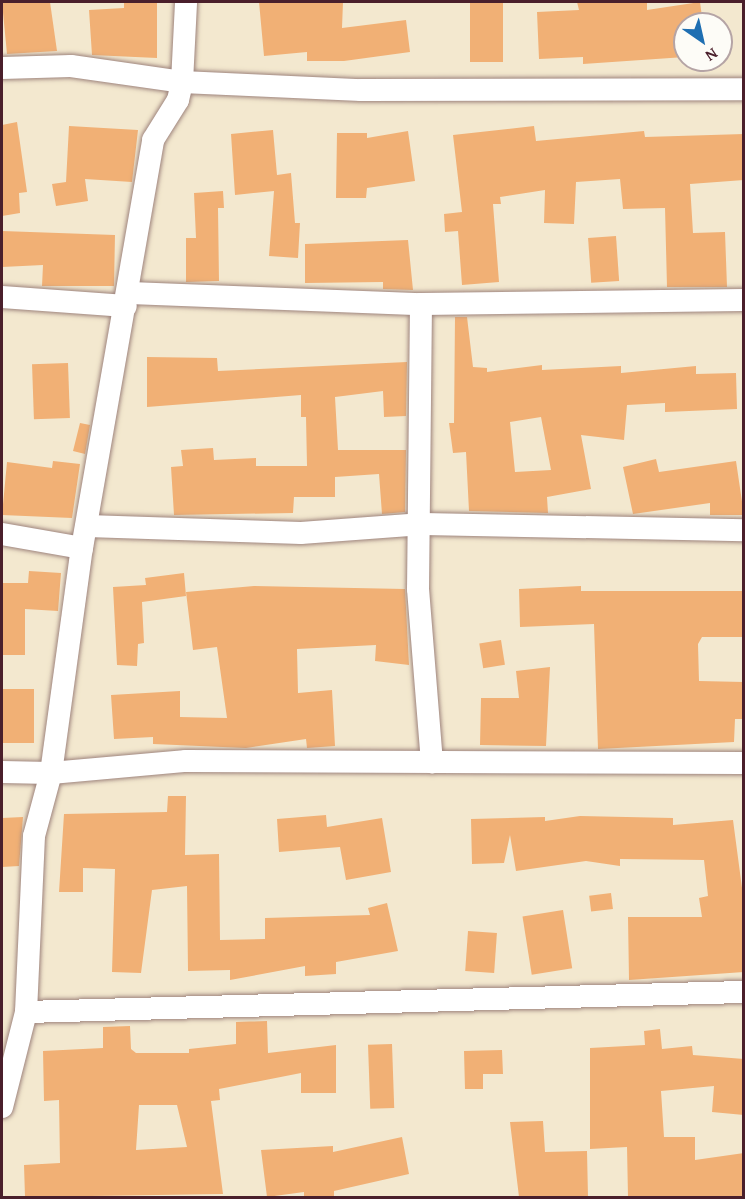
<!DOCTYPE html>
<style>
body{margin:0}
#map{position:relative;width:745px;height:1199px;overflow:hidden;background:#f3e8cf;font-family:"Gentium Book Plus",serif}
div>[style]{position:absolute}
.building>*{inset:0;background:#f1b075;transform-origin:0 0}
.roads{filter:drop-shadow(0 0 2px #9e847d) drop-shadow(0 0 2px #9e847d)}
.street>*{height:22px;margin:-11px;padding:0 11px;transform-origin:11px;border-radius:11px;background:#fff}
span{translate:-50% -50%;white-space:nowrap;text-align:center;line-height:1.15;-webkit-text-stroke:5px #fdfcf7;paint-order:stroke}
.frame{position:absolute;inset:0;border:3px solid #4a1f2b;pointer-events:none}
.north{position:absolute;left:673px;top:12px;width:60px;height:60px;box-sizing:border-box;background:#fdfcf7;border:2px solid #b5a4a5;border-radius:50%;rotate:146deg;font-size:16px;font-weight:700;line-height:24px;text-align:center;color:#4a1f2b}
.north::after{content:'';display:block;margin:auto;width:21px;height:27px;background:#1f6fb2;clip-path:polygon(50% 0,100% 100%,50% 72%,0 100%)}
</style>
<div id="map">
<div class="building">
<div style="clip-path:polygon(2px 2px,50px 2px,57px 51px,7px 54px)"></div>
<div style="clip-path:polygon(124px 2px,157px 2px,157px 58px,92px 55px,89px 10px,124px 8px)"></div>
<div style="clip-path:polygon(259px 2px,343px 2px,342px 28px,406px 20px,410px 52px,344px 61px,307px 61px,307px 52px,264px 56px)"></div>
<div style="clip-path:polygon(577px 2px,647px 2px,647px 10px,700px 2px,703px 24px,685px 24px,685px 57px,583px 64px,583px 57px,539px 59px,537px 12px,579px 10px)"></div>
<div style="left:470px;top:3px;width:33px;height:59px"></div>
<div style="clip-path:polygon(17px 122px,27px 192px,19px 193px,20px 213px,2px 216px,2px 125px)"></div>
<div style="clip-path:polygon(69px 126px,138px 130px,132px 182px,85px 179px,88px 201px,56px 206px,52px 184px,66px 182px)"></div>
<div style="clip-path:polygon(534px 126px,536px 141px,644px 131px,645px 137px,744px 134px,744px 180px,690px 184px,693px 233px,725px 232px,727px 287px,667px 287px,665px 208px,623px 209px,620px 179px,576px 182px,574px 224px,544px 223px,545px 190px,500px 197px,501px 204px,493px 204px,499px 282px,462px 285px,458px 231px,445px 232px,444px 214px,462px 212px,453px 135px)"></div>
<div style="clip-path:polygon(273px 130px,277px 175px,291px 173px,295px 223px,300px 223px,298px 258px,269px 256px,274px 191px,235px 195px,231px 134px)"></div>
<div style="clip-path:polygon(408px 131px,415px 181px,367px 188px,366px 198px,336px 198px,337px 133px,367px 133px,367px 138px)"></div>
<div style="clip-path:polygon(223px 191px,224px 208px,218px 208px,219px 281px,186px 282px,186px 238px,196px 238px,194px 193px)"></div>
<div style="clip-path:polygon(2px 231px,115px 235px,114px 286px,42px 286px,43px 265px,2px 267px)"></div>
<div style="left:616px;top:236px;width:45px;height:28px;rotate:86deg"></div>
<div style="clip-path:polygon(408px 240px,413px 290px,383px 289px,383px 282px,305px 283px,305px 244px)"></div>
<div style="clip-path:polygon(evenodd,455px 317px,467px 317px,473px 367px,487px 368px,487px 372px,542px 365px,542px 370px,621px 366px,621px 373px,696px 366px,696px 374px,736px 373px,737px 409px,665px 412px,665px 403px,627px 405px,624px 440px,581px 435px,591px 489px,547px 497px,548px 513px,469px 511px,466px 452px,453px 453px,449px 423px,454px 423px,455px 317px,541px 417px,551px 470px,515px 472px,510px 422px,541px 417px)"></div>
<div style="clip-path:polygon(147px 357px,217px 358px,218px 371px,407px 362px,406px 416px,384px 417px,383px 391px,335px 397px,338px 450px,406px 450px,405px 512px,382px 514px,379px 474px,335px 477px,335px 497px,294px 497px,293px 513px,174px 515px,171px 467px,183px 466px,181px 450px,213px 448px,214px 460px,256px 458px,256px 466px,307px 466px,306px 417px,301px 417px,301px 395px,147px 407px)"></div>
<div style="left:68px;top:363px;width:55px;height:36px;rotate:88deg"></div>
<div style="clip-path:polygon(80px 423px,90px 425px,85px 454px,73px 451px)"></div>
<div style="clip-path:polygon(656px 459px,659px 472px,736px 461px,744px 515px,710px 515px,710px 503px,633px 514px,623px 467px)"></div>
<div style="clip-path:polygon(53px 461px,80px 464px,72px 518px,2px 515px,7px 462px,52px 468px)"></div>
<div style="clip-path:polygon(29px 571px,61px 573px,58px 611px,25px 609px,25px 655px,2px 655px,2px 583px,28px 583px)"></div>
<div style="clip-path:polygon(184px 573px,186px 596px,142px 602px,144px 643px,138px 644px,137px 666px,117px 665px,113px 587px,146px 585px,145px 578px)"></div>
<div style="clip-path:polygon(254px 586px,405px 589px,409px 665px,375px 661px,376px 645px,297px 649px,298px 693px,332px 690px,335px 746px,307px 748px,306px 739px,246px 748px,153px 744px,153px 737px,114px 739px,111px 695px,180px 691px,180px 717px,227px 718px,217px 647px,193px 650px,186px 592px)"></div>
<div style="clip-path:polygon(581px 586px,581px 591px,744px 591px,744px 637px,702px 637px,698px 644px,699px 681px,744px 682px,744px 719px,735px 719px,734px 742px,598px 749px,594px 624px,520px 627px,519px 589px)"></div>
<div style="left:501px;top:640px;width:25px;height:22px;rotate:81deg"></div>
<div style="clip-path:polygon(550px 667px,546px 746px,480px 745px,481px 698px,519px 698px,516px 671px)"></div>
<div style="left:2px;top:689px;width:32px;height:54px"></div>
<div style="clip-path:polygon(168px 796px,186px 796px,185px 855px,219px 854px,220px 940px,265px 939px,265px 918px,370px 915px,368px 908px,387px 903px,398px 951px,336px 962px,336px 974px,305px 976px,305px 966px,230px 980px,230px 970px,188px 971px,187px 886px,152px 890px,141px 973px,112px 972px,115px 869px,83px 868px,83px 892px,59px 892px,64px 814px,167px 812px)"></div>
<div style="clip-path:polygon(326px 815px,327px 827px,382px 818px,391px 872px,346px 880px,340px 847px,279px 852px,277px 819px)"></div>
<div style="clip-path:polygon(580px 816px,673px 818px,673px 825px,733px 820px,744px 903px,744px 972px,629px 980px,628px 917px,702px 917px,699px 898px,708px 896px,704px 860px,620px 859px,620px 866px,586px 861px,516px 871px,510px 835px,504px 863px,472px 864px,471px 819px,545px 817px,545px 821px)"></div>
<div style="clip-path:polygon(23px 817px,19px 866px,2px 867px,2px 818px)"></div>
<div style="left:611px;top:893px;width:16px;height:22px;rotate:83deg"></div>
<div style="left:563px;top:910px;width:59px;height:41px;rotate:81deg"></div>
<div style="left:468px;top:931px;width:29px;height:40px;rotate:4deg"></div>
<div style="clip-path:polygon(evenodd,267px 1021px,268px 1053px,336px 1045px,336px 1093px,301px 1093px,301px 1073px,219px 1089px,220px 1100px,211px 1101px,223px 1194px,25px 1197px,24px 1165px,60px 1163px,59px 1100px,44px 1101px,43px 1051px,103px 1048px,103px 1027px,130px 1026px,131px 1049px,136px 1053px,189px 1053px,189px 1049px,236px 1044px,236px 1022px,267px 1021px,139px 1105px,177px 1105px,187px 1147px,136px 1150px,139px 1105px)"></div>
<div style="clip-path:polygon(660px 1029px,662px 1049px,692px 1046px,693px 1055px,744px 1059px,744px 1115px,712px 1112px,714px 1086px,661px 1091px,664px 1137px,695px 1137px,695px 1160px,744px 1153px,744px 1197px,628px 1197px,627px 1147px,590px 1149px,590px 1048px,645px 1045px,644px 1031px)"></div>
<div style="left:392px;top:1044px;width:64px;height:24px;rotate:88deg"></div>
<div style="clip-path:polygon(502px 1050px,503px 1074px,483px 1074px,483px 1089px,465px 1089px,464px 1051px)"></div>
<div style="clip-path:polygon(543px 1121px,545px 1152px,587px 1151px,588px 1197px,519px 1197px,510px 1122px)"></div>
<div style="clip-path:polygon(402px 1137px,409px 1174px,334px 1191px,334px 1197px,304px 1197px,304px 1192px,267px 1197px,261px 1150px,333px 1146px,333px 1152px)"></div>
</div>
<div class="roads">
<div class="street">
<div style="left:2px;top:68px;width:69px;rotate:-1.7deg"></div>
<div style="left:71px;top:66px;width:112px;rotate:8.2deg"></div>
<div style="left:182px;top:82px;width:179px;rotate:2.6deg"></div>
<div style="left:361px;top:90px;width:383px;rotate:-0.1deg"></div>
<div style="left:130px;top:293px;width:291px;rotate:2.2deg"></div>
<div style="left:421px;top:304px;width:323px;rotate:-0.7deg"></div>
<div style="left:2px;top:297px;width:124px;rotate:4.2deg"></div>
<div style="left:421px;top:304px;width:285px;rotate:90.6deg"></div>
<div style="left:418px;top:589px;width:174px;rotate:85.4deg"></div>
<div style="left:87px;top:526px;width:214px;rotate:1.9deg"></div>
<div style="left:301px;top:533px;width:122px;rotate:-4.2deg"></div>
<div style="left:423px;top:524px;width:321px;rotate:1.1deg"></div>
<div style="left:2px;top:534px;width:81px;rotate:9.9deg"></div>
<div style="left:2px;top:772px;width:49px;rotate:1.2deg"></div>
<div style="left:51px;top:773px;width:136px;rotate:-5.1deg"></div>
<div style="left:186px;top:761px;width:558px;rotate:0.21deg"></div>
<div style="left:26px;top:1012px;width:718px;rotate:-1.6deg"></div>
<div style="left:2px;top:1107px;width:98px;rotate:-75.8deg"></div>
<div style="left:26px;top:1012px;width:176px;rotate:-87.4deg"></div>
<div style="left:34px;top:836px;width:65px;rotate:-74.9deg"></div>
<div style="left:51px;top:773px;width:227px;rotate:-82.2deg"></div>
<div style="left:82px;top:548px;width:414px;rotate:-80.1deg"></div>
<div style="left:153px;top:140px;width:47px;rotate:-58deg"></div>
<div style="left:178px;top:100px;width:18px;rotate:-77deg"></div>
<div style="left:182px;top:82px;width:80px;rotate:-87.1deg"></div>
</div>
</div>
<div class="frame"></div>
<div class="north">N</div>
</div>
